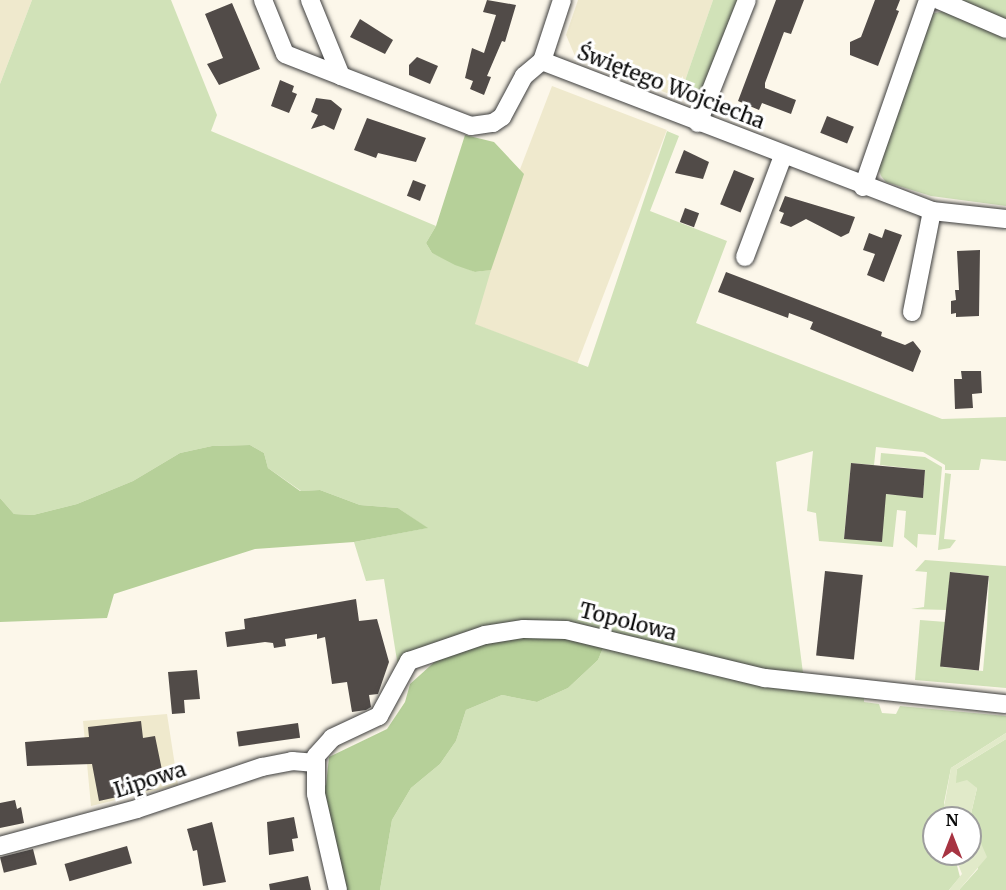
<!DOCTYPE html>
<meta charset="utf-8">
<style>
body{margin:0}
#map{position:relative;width:1006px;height:890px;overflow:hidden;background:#fcf7ea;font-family:Merriweather,serif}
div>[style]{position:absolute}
.farmland>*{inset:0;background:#efe9cd;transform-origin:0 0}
.green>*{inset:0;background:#d1e2b8}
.forest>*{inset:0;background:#b6d099}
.pitch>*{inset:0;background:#e1eac9}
.building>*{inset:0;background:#514b48;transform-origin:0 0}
.roads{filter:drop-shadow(0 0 2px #3d3d3d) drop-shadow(0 0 2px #3d3d3d)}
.minor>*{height:18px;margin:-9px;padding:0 9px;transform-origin:9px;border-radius:9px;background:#fff}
span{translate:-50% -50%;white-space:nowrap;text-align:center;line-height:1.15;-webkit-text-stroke:6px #fff;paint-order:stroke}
.street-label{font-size:21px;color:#0a0a0a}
.north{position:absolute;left:922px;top:806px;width:60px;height:60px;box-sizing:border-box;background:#fff;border:2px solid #9d9d9d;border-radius:50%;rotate:0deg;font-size:16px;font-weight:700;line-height:24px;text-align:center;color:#0a0a0a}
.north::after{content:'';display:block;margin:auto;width:21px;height:27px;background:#a73442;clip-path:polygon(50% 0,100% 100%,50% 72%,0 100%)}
</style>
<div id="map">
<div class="farmland">
<div style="clip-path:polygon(0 0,32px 0,0 84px)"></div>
<div style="clip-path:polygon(578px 0,713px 0,679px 98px,575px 56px,566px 35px)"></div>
<div style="left:552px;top:86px;width:123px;height:250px;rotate:21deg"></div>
<div style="clip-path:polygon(167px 714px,178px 785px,91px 806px,83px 721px)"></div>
</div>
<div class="green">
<div style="clip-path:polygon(32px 0,171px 0,217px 115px,211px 131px,436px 226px,426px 243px,432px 253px,475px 272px,491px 270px,475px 324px,588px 367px,667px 131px,679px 136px,650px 211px,727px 241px,696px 323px,942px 419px,1006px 417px,1006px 461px,981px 459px,979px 470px,945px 470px,945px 465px,923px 452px,876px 447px,874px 465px,851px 463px,844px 538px,881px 542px,884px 494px,923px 497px,925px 470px,880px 465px,881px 453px,925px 457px,942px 467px,936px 535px,918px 534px,917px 548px,904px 537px,906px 511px,897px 510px,893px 547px,819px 541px,816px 513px,807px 511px,813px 451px,776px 462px,803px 673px,744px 670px,567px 624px,398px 667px,384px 579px,366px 581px,354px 542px,427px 528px,398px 508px,360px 505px,320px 490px,301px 491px,268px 468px,264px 453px,250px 445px,212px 446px,180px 453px,133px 481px,77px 504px,33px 515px,14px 514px,0 498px,0 84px)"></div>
<div style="clip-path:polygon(713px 0,740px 0,701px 97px,689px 101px,679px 98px)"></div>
<div style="clip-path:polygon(953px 0,1006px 0,1006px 22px)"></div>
<div style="clip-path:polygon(944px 11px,1006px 34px,1006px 206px,931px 196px,886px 182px,881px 176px,878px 166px,931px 14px)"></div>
<div style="clip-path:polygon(945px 473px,951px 474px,944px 539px,956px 540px,950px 548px,938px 550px)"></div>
<div style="clip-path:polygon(925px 560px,1006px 566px,1006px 688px,915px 680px,920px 620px,946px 622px,942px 667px,983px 671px,987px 626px,989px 576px,951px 572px,947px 610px,911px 609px,924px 607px,927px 572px,915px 571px)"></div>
<div style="clip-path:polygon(605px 643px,710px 675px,864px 697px,864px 702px,879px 704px,882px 713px,896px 714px,900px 706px,1006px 716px,1006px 733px,951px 768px,944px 803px,949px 818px,934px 818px,934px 854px,954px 854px,960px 877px,949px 890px,380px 890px,392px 820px,411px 788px,440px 764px,456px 741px,466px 710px,502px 695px,537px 702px,568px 688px,598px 660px)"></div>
<div style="clip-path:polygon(1006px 739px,1006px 890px,959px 890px,978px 869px,970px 818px,977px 788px,955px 783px,957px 769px)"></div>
</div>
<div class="forest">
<div style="clip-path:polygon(465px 135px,494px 142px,524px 174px,491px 270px,475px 272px,455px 265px,432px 253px,426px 243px,436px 226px)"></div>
<div style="clip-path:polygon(250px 445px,264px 453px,268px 468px,300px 491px,320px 490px,360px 505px,398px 508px,428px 528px,354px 542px,255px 549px,114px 594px,107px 618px,0 622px,0 498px,14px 514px,33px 515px,77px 504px,133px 481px,180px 453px,212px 446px)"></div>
<div style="clip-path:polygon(536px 635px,605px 643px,598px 660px,568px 688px,537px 702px,502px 695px,466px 710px,456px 741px,440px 764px,411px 788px,392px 820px,380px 890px,344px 890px,322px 788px,326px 785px,329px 757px,387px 729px,405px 702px,410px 684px,440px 657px,483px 641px)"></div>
</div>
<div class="pitch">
<div style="clip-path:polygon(1006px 733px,1006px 739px,957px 769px,956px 783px,967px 780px,977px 788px,970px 818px,987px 857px,959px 890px,949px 890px,962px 874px,954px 854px,970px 854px,970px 818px,949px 818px,944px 807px,951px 768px)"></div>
</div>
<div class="building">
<div style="clip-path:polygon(487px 0,516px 5px,505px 42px,502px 41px,487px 76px,491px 77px,484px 95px,470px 89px,473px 81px,465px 78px,472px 48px,484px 53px,496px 15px,483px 12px)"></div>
<div style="clip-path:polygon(776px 0,804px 0,791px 34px,784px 32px,765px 83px,765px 88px,796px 100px,791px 114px,762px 103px,759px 110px,738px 101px)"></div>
<div style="clip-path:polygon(875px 0,900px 0,896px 10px,899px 11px,878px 66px,850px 55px,850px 42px,861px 37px)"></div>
<div style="clip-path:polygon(232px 3px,260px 69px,219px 85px,207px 64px,223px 58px,205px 14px)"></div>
<div style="clip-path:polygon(360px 19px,393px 40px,385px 54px,350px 37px)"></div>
<div style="clip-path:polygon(417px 57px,438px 66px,430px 84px,409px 75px,409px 65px)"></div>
<div style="clip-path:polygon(280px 80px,294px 86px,292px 92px,297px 94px,289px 113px,271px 106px)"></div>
<div style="clip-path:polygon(316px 98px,331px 100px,342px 109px,334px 130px,324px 125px,311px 129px,318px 115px,311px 112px)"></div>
<div style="left:827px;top:116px;width:29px;height:18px;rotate:22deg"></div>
<div style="clip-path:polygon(367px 118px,426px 138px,416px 162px,378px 153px,376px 158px,354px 150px)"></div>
<div style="clip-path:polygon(684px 150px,709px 162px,703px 179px,675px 173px)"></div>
<div style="left:734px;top:170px;width:22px;height:37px;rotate:22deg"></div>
<div style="left:413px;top:180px;width:14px;height:17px;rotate:21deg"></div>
<div style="clip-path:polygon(785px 196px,855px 217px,849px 233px,841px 237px,806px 219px,791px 227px,780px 223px,784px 213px,779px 211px)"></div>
<div style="left:685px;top:208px;width:15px;height:15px;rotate:20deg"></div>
<div style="clip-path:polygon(885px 229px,902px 235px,884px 282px,867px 275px,875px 254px,863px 250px,869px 233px,882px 238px)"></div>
<div style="clip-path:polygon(980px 250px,979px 316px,956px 317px,956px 313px,951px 314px,951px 301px,956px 300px,955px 290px,959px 290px,957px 251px)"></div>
<div style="clip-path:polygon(726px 272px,882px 332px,881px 336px,905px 345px,913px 341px,921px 351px,913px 372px,810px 329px,813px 322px,789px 313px,788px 318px,718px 292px)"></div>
<div style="clip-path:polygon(961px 371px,981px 371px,982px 393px,972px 394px,973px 408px,955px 409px,954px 379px,962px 379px)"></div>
<div style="clip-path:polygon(851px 463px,925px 470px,923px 498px,886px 494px,882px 542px,844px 539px)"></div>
<div style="left:825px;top:571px;width:38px;height:85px;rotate:6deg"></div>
<div style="left:950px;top:572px;width:39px;height:95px;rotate:6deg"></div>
<div style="clip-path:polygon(356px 599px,359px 621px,377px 619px,389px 662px,378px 694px,369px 695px,371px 707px,366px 710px,352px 712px,347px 682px,332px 684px,325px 637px,317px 639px,317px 634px,285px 639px,286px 646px,274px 648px,273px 643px,265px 642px,227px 647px,225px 632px,245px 629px,244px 619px)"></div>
<div style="clip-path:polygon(197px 670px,200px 699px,184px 700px,185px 713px,172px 714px,168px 672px)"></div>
<div style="clip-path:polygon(141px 721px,143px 738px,155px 736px,162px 770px,150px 773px,154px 789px,99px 801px,92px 764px,27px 766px,25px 742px,89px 737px,88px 727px)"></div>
<div style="left:298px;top:723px;width:15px;height:62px;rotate:82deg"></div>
<div style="clip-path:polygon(15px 800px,17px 809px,21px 807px,24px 823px,0 828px,0 803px)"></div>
<div style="clip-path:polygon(294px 817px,298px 838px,292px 839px,294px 851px,269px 855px,267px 822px)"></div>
<div style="clip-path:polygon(212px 822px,226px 882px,203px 886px,197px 850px,193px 851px,187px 829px)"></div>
<div style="left:127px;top:846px;width:18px;height:65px;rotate:74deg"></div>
<div style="left:33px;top:849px;width:16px;height:34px;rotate:76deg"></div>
<div style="clip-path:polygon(308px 876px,311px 890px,270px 890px,269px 884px)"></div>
</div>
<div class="roads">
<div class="minor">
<div style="left:263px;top:0;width:58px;rotate:67.8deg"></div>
<div style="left:285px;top:54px;width:60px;rotate:21.4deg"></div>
<div style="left:310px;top:0;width:82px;rotate:67.8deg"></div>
<div style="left:341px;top:76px;width:139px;rotate:21deg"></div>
<div style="left:471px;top:126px;width:22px;rotate:-8deg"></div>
<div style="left:493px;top:123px;width:11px;rotate:-34deg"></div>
<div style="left:502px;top:117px;width:47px;rotate:-61.8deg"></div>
<div style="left:524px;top:76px;width:23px;rotate:-40deg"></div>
<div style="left:542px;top:61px;width:64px;rotate:-71.8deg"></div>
<div style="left:939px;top:0;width:73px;rotate:23.4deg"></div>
<div style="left:542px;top:61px;width:418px;rotate:21deg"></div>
<div style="left:932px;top:211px;width:74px;rotate:6.2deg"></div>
<div style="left:698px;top:123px;width:132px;rotate:-68.3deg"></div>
<div style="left:863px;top:187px;width:198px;rotate:-70.8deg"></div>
<div style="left:745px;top:257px;width:108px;rotate:-69.4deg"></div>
<div style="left:912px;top:312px;width:103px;rotate:-78.8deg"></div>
<div style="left:0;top:846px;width:142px;rotate:-15.1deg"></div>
<div style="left:137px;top:809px;width:132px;rotate:-18.6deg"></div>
<div style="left:262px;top:767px;width:31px;rotate:-11deg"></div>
<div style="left:292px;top:761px;width:21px;rotate:5deg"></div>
<div style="left:338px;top:890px;width:98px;rotate:-102.9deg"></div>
<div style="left:316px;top:794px;width:38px;rotate:-90deg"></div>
<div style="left:316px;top:756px;width:24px;rotate:-48deg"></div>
<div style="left:332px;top:738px;width:52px;rotate:-25.1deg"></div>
<div style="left:379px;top:716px;width:63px;rotate:-61.4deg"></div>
<div style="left:409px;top:661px;width:80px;rotate:-18.9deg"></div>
<div style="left:485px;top:635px;width:39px;rotate:-9deg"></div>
<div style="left:524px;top:629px;width:42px;rotate:1.4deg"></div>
<div style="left:566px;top:630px;width:205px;rotate:13.6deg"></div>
<div style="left:765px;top:678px;width:242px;rotate:6.2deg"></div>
</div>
</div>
<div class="street-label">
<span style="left:671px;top:87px;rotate:21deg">Świętego Wojciecha</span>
<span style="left:628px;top:622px;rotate:14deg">Topolowa</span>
<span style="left:150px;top:780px;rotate:-18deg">Lipowa</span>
</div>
<div class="north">N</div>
</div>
